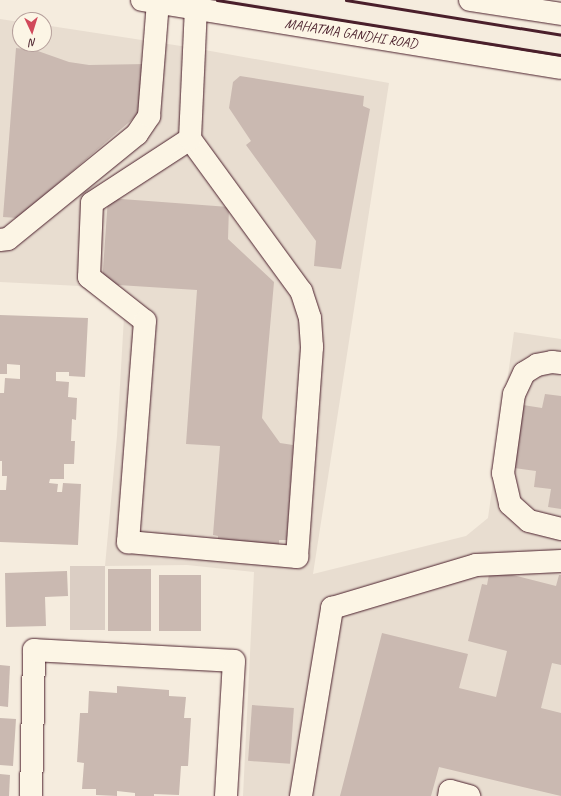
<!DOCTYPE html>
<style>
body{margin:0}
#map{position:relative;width:561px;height:796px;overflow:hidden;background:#f5ecde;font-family:Caveat,sans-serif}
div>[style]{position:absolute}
.built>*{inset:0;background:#e8ddd0}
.green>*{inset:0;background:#dbcec4;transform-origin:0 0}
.building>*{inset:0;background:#cab9b1;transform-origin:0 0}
.roads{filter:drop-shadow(0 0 1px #4a1f2b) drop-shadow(0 0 1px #4a1f2b)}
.minor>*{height:22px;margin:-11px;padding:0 11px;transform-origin:11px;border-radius:11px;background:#fcf5e5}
.major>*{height:22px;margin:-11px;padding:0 11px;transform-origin:11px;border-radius:11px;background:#fcf5e5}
.rail>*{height:3px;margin:-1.5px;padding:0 1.5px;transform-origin:1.5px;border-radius:1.5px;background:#4a1f2b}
span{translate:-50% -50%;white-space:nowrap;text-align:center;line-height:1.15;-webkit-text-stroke:3px #fcf5e5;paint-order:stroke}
.street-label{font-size:14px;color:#4a1f2b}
.north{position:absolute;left:12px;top:12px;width:40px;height:40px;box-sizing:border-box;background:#fcf5e5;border:1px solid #b59f9b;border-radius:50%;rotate:176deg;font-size:11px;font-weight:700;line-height:16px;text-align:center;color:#4a1f2b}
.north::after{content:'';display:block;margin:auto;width:14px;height:18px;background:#d1495b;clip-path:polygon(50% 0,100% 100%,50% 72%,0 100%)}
</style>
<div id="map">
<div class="built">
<div style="clip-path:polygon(0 19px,20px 22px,20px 44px,44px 44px,44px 25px,194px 48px,389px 83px,313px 574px,466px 536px,488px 518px,514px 332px,561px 339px,561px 796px,243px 796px,254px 572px,187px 565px,105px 566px,117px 436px,124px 317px,80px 286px,0 282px)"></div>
</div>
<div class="green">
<div style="left:70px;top:566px;width:35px;height:64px"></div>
</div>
<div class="building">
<div style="clip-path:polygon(16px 48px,35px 50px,69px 62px,89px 65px,146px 64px,142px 111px,18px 218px,3px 217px)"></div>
<div style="clip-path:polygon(240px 76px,364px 96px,363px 106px,370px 109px,341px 269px,314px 266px,316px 241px,246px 145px,251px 141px,229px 108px,233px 82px)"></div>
<div style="clip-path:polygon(108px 198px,229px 207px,228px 239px,274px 282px,262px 418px,280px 443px,293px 445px,287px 540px,279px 540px,279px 545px,218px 540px,218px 536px,213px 535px,220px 446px,186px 444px,197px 290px,102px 284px)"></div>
<div style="clip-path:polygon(0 315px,88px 318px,85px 377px,69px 376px,69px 372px,56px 372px,56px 381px,69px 382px,68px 397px,77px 398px,76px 420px,72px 419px,71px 441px,75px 441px,74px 464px,64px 464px,64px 479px,50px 479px,49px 483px,58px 484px,57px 492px,62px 492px,63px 483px,81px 484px,78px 545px,0 542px,0 490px,6px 490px,7px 476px,2px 476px,2px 461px,0 461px,0 393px,4px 393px,5px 378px,20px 379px,20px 365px,7px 364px,7px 374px,0 374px)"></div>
<div style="clip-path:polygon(545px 394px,561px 396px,561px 509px,548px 507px,551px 489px,534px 487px,536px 471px,514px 468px,523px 405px,542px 408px)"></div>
<div style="left:108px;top:569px;width:43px;height:62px"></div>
<div style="clip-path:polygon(490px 569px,556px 586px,559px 575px,561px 575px,561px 665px,552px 663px,541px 708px,561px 713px,561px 796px,439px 767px,431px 796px,340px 796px,382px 633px,468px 654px,459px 688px,496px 697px,507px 651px,468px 641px,482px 584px,487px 585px)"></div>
<div style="clip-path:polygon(67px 571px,68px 596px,45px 597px,46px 626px,6px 627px,5px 573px)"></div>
<div style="left:159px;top:575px;width:42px;height:56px"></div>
<div style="clip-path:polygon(0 665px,10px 666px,8px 707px,0 706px)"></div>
<div style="clip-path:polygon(117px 686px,169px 690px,169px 696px,186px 697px,184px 718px,191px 718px,188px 766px,181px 766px,179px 795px,154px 794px,154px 796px,135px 796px,135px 793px,117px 791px,117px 796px,96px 795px,96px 789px,82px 789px,84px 763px,77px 762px,80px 713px,88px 713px,89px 691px,117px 693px)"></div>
<div style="left:252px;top:705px;width:42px;height:56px;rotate:4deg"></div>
<div style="clip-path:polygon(0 718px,16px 719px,13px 766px,0 765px)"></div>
<div style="clip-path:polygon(0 774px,10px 775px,9px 796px,0 796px)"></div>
</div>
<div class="roads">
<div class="minor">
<div style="left:190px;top:139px;width:117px;rotate:146.9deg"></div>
<div style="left:92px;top:203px;width:74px;rotate:92.3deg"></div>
<div style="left:89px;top:277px;width:71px;rotate:38.2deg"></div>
<div style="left:145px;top:321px;width:222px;rotate:94.4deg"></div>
<div style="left:128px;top:542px;width:170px;rotate:5.1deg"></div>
<div style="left:297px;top:557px;width:211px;rotate:-85.9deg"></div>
<div style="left:312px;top:347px;width:29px;rotate:-94deg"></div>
<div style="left:310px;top:318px;width:28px;rotate:-108deg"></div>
<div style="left:301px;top:291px;width:188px;rotate:-126.1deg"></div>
<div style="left:190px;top:139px;width:130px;rotate:-87.4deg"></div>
<div style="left:0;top:240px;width:8px;rotate:-7deg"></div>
<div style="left:8px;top:239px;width:166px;rotate:-39.1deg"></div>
<div style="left:137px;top:134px;width:22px;rotate:-56deg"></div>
<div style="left:149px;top:116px;width:114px;rotate:-85.5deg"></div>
<div style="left:561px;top:363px;width:9px;rotate:-174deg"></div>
<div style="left:552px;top:362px;width:15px;rotate:169deg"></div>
<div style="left:537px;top:365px;width:15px;rotate:148deg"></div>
<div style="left:524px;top:373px;width:23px;rotate:115deg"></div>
<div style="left:514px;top:394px;width:80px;rotate:97.9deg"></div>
<div style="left:503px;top:473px;width:32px;rotate:77deg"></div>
<div style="left:510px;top:504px;width:25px;rotate:42deg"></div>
<div style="left:529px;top:521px;width:33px;rotate:14deg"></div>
<div style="left:31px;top:796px;width:146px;rotate:-88.8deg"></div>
<div style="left:34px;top:650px;width:200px;rotate:3.1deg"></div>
<div style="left:234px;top:661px;width:135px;rotate:93.4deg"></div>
<div style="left:301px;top:796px;width:191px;rotate:-80.6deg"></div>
<div style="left:332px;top:608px;width:150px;rotate:-16.6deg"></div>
<div style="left:476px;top:565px;width:85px;rotate:-2.7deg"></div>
<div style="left:449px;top:796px;width:5px;rotate:-79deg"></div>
<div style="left:450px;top:791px;width:20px;rotate:15deg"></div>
</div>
<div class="major">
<div style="left:142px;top:0;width:424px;rotate:9.2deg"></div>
<div style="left:470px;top:0;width:92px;rotate:8.7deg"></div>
</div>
</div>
<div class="rail">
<div style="left:217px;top:0;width:348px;rotate:9.1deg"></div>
<div style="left:346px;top:0;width:218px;rotate:9.2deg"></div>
</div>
<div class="street-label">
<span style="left:351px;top:34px;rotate:9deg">MAHATMA GANDHI ROAD</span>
</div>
<div class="north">N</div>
</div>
